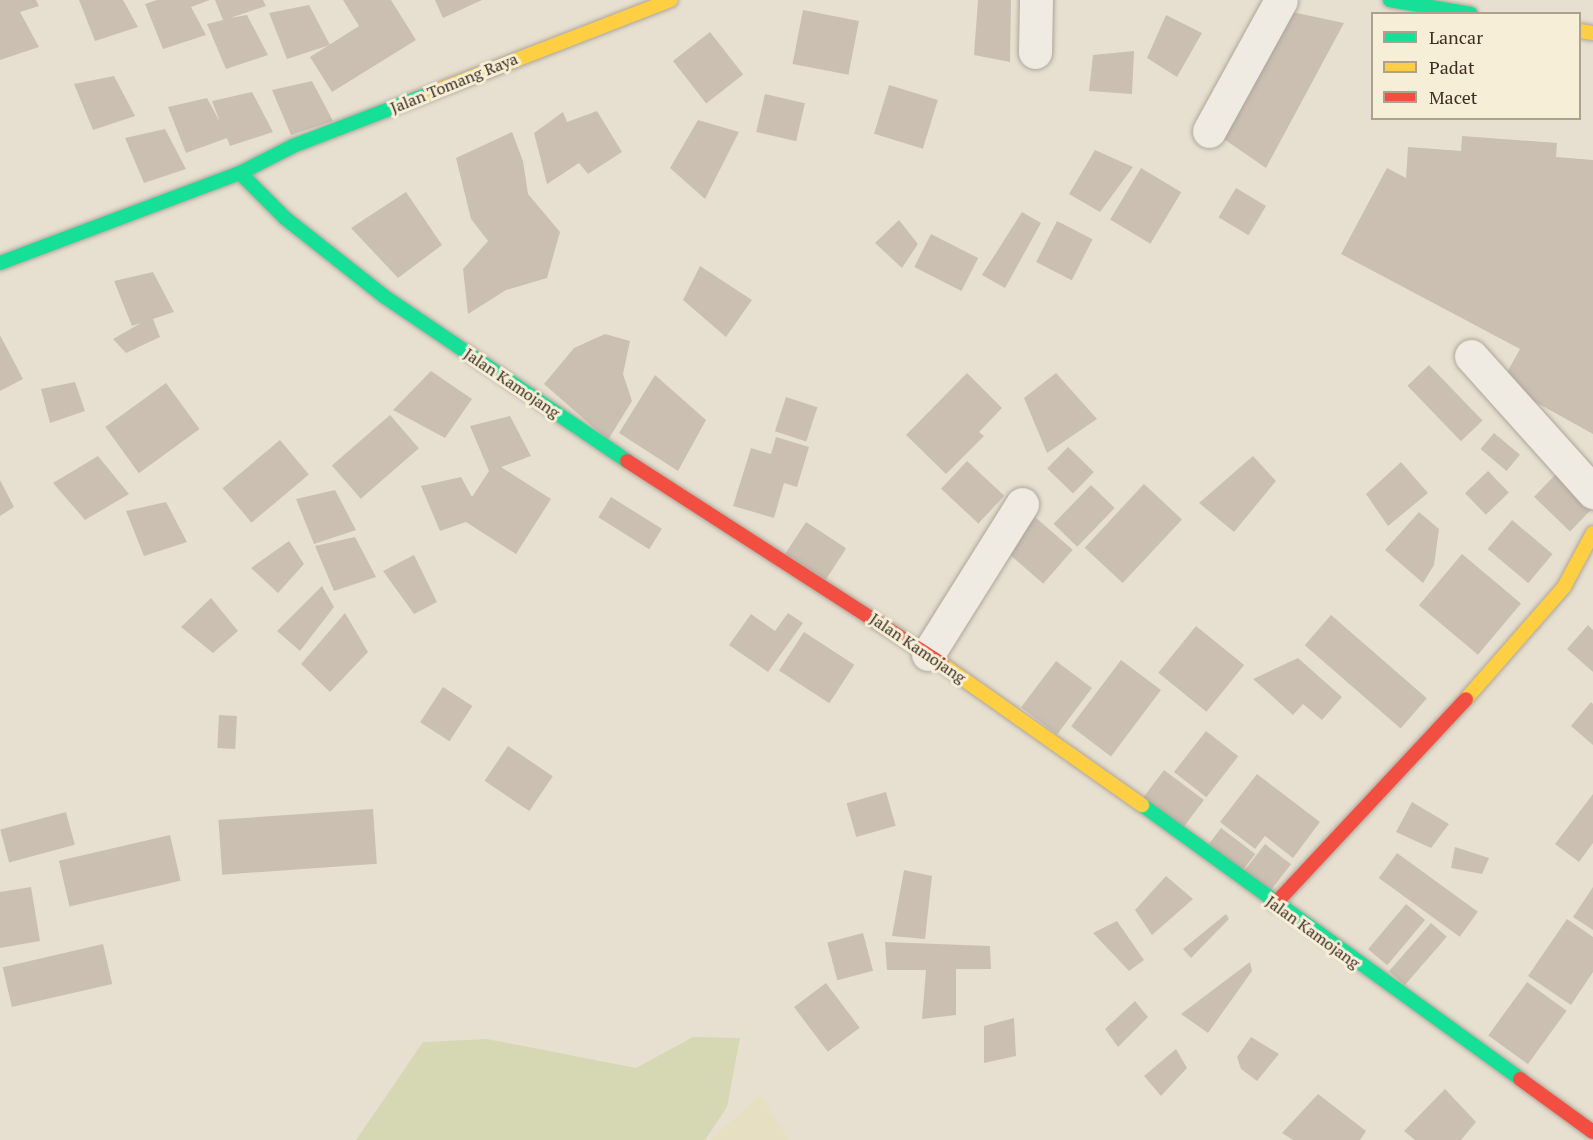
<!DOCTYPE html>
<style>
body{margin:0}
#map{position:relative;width:1593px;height:1140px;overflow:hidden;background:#e7e0d1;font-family:"PT Serif",serif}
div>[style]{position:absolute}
.farmland>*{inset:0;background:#e6dfc2}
.green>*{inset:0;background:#d6d7b3}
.building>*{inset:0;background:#cbbfb2;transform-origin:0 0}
.roads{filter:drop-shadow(0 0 2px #ada599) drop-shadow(0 0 2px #ada599)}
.street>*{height:33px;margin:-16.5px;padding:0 16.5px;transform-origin:16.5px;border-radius:16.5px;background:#efebe3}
.fast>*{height:14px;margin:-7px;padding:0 7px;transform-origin:7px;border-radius:7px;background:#16e098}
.slow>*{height:14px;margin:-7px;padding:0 7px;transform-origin:7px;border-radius:7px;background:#ffcf43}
.jam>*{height:14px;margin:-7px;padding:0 7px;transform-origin:7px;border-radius:7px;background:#f24e42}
span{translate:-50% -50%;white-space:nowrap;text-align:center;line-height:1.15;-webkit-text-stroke:6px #f7eed8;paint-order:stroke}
.street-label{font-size:16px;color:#3d2e20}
.legend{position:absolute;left:1371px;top:12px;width:210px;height:108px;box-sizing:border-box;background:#f7eed8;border:2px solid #ada18e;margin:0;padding:8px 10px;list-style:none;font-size:18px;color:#3d2e20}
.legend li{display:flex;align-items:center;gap:12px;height:30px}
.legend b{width:30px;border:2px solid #ada18e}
</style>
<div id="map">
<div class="farmland">
<div style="clip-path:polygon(760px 1095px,789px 1140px,710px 1140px)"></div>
</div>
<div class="green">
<div style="clip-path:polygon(693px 1037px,740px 1038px,727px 1107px,705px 1140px,356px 1140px,423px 1042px,487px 1039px,636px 1068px)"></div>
</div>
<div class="building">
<div style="clip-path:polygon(0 0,36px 0,39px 6px,20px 12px,39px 47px,0 60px)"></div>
<div style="clip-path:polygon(79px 0,123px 0,138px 27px,95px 41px)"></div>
<div style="clip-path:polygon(157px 0,210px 0,191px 7px,206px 35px,163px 49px,145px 4px)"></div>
<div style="clip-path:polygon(215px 0,263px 0,266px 6px,230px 18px,247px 15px,268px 55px,226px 69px,207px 24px,223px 20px)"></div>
<div style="clip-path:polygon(343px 0,391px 0,416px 40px,332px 92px,310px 57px,359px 26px)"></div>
<div style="clip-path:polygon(435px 0,482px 0,443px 18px)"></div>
<div style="clip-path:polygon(978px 0,1011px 0,1010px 62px,974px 55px)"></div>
<div style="clip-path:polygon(309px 5px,330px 45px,287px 59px,269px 13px)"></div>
<div style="left:803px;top:10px;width:57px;height:55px;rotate:11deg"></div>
<div style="clip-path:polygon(1287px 11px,1344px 23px,1266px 168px,1218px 135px)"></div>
<div style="clip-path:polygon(1166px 15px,1202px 33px,1177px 77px,1147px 58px)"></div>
<div style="left:710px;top:32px;width:54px;height:47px;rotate:52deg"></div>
<div style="clip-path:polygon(1134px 51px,1132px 94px,1089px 91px,1093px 55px)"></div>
<div style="clip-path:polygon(114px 76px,135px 116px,93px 130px,74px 84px)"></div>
<div style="clip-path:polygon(312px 81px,333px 121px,291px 135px,272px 90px)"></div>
<div style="left:889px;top:85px;width:51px;height:51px;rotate:17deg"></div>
<div style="clip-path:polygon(252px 92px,273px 132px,230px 146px,227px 138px,186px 153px,168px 107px,207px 98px,220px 122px,212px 101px)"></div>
<div style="left:765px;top:94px;width:41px;height:39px;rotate:13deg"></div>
<div style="clip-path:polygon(597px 111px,622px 152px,588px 174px,579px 163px,547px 184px,534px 133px,563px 112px,567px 122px)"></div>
<div style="clip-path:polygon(698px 120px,739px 132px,705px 199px,670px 168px)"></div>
<div style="clip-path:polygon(165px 129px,186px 169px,144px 183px,125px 138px)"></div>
<div style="clip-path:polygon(512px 132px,523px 161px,528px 194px,560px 232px,547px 278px,506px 290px,468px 314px,463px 269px,488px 241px,471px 219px,456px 158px)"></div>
<div style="clip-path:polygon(1462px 136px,1557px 143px,1556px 157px,1593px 160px,1593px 434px,1501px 383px,1520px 349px,1341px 254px,1387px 168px,1406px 178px,1408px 147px,1461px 151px)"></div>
<div style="clip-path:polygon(1095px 150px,1133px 167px,1100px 212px,1069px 194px)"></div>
<div style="left:1141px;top:168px;width:47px;height:60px;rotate:31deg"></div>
<div style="left:1236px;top:188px;width:35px;height:34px;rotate:31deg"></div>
<div style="clip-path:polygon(406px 192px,442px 245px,398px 278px,351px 228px)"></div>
<div style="clip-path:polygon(1022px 212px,1041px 223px,1005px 288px,982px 275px)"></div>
<div style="clip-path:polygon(899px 220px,918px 244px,902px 268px,875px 243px)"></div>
<div style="left:1057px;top:221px;width:40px;height:46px;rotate:27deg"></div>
<div style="left:931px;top:234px;width:53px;height:37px;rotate:27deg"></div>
<div style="clip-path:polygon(700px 266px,752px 300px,726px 337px,683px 300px)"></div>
<div style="clip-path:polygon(153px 272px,174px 312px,153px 319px,160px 337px,126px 353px,113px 339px,141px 323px,132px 326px,114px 281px)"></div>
<div style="clip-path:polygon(605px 334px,630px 341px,623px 374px,632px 401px,608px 440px,544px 384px,574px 348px)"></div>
<div style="clip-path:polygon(0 335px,23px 379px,0 391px)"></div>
<div style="left:1429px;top:365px;width:77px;height:30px;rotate:46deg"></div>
<div style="clip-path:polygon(431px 371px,472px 399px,445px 438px,393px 410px)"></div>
<div style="clip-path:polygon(967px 373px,1002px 408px,979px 432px,984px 436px,946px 474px,906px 435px)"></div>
<div style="clip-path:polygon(1056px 373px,1097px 419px,1047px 453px,1024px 398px)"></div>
<div style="clip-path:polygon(655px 375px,706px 420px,678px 471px,619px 433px)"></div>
<div style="clip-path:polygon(75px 382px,85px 411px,50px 423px,41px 389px)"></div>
<div style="left:166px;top:383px;width:57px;height:75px;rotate:54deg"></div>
<div style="left:786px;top:397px;width:33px;height:36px;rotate:18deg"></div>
<div style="left:390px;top:415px;width:44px;height:77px;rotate:49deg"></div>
<div style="clip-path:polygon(510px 416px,531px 456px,501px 467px,551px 499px,516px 554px,466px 522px,440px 531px,421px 486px,461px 477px,472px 497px,489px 471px,470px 426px)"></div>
<div style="left:1494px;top:433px;width:34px;height:21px;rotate:40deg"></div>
<div style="clip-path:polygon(776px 437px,809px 447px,797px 487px,784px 483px,774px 518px,733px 506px,751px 448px,771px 454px)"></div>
<div style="left:280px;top:440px;width:45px;height:75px;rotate:50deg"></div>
<div style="left:1068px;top:447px;width:36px;height:30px;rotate:44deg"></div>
<div style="clip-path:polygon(98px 456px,129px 494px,85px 520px,53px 483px)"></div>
<div style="clip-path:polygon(1253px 456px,1276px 481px,1234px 532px,1199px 503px)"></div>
<div style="left:967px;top:461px;width:51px;height:38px;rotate:43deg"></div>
<div style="clip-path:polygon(1401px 462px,1428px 493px,1388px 526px,1366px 494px)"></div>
<div style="left:1488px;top:471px;width:30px;height:32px;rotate:46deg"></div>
<div style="left:1557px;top:473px;width:50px;height:33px;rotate:44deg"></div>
<div style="clip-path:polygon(0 480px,14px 507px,0 516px)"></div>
<div style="left:1144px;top:484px;width:52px;height:87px;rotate:43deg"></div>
<div style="left:1091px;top:485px;width:33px;height:54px;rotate:44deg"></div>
<div style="clip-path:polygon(335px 490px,356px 530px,314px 544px,296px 499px)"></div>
<div style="left:611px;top:497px;width:60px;height:24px;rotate:32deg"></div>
<div style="clip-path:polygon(166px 502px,187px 542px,144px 556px,126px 511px)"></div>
<div style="clip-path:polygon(1419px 512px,1439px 529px,1434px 565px,1423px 583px,1385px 550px)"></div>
<div style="left:1035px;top:517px;width:50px;height:45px;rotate:41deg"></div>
<div style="left:1512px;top:520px;width:53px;height:38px;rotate:40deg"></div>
<div style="left:806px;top:522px;width:48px;height:38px;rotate:33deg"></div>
<div style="clip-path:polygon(355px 537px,376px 577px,334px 591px,315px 546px)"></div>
<div style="clip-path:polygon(289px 541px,304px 564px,278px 593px,251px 568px)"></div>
<div style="left:1462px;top:554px;width:77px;height:67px;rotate:40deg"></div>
<div style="clip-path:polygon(414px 555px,437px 602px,414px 614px,383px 571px)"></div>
<div style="clip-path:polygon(322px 586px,334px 607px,300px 651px,277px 631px)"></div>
<div style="clip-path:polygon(211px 598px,238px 631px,213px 653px,181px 627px)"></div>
<div style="clip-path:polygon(345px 613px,368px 652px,330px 692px,301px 664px)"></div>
<div style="clip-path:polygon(788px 613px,803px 623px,768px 672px,729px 645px,751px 614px,775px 631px)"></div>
<div style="left:1331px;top:615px;width:127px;height:40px;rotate:41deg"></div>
<div style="clip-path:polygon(1588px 625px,1593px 630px,1593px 672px,1567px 649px)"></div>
<div style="left:1196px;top:626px;width:62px;height:60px;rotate:39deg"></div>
<div style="left:804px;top:632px;width:60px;height:46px;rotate:33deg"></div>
<div style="clip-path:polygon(1298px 658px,1342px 697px,1322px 720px,1303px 704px,1293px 715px,1253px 679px)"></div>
<div style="left:1121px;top:660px;width:50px;height:83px;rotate:37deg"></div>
<div style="left:1056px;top:661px;width:45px;height:58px;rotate:37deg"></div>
<div style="left:443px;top:687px;width:35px;height:42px;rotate:33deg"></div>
<div style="clip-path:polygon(1591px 702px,1593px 704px,1593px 745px,1571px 726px)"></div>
<div style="left:219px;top:715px;width:18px;height:33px;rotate:3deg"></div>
<div style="left:1206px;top:731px;width:41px;height:52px;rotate:38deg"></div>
<div style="left:508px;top:746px;width:54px;height:42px;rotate:34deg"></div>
<div style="left:1164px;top:770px;width:50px;height:36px;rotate:37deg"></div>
<div style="clip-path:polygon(1257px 774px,1320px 822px,1293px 858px,1265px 836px,1255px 849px,1220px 822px)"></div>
<div style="left:886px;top:792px;width:35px;height:41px;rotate:74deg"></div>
<div style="clip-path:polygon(1593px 794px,1593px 843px,1579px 862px,1555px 844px)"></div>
<div style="clip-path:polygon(1412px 802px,1449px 824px,1431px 848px,1396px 832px)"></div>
<div style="left:373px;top:809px;width:55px;height:155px;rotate:86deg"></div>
<div style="left:66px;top:812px;width:34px;height:68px;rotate:75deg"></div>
<div style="left:1221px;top:828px;width:43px;height:26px;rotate:37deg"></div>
<div style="left:170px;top:835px;width:47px;height:114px;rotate:77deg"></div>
<div style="left:1265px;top:844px;width:33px;height:38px;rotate:38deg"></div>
<div style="clip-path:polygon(1455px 847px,1489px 858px,1482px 874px,1451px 868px)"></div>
<div style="left:1397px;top:853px;width:100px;height:31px;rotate:36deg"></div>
<div style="clip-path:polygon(904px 870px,932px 876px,925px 939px,892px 936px)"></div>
<div style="clip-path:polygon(1166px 876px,1193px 899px,1152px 935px,1135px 910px)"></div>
<div style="clip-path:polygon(31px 887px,40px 941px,0 948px,0 892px)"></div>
<div style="clip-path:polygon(1593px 887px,1593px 930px,1573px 917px)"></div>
<div style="left:1406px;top:904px;width:25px;height:59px;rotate:40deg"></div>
<div style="clip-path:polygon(1226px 914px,1229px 919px,1191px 958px,1183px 949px)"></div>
<div style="clip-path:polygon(1567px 919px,1593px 937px,1593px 972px,1571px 1005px,1528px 976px)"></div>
<div style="clip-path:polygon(1117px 921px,1144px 960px,1129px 971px,1093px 933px)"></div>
<div style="left:1431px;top:923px;width:21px;height:64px;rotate:41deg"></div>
<div style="left:863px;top:933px;width:39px;height:37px;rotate:75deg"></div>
<div style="clip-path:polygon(885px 942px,990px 946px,991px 969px,956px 969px,956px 1015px,922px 1019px,926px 970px,887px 970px)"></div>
<div style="left:103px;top:944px;width:41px;height:103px;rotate:77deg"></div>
<div style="clip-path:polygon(1250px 962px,1252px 971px,1208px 1033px,1181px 1014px)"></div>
<div style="left:1527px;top:982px;width:49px;height:66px;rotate:36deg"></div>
<div style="left:826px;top:983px;width:56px;height:40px;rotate:53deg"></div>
<div style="clip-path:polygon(1135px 1001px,1148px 1017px,1118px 1047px,1105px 1029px)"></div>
<div style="clip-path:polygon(1014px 1018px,1016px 1056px,984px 1063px,984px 1026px)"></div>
<div style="clip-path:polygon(1251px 1037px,1279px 1054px,1257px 1081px,1241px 1069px,1237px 1057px)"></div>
<div style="clip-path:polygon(1176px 1049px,1187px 1068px,1161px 1096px,1144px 1076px)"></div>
<div style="clip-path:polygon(1445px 1089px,1476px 1122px,1461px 1140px,1415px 1140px,1404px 1131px)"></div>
<div style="clip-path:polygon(1318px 1094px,1366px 1131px,1360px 1140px,1293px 1140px,1282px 1133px)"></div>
</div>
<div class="roads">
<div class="street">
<div style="left:1035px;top:52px;width:52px;rotate:-88.9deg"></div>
<div style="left:1209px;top:131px;width:149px;rotate:-61.2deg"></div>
<div style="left:1471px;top:356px;width:183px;rotate:48.1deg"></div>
<div style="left:928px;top:654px;width:177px;rotate:-57.9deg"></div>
</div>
<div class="fast">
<div style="left:1390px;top:0;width:82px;rotate:9.8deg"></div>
<div style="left:240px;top:173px;width:64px;rotate:45deg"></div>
<div style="left:285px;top:218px;width:127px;rotate:38.3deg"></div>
<div style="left:385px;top:297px;width:292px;rotate:34.1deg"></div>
<div style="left:0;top:263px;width:256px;rotate:-20.6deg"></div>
<div style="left:240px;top:173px;width:59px;rotate:-27deg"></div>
<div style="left:293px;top:146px;width:148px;rotate:-21deg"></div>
<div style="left:1142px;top:805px;width:467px;rotate:35.9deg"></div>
</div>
<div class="slow">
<div style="left:1580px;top:31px;width:13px;rotate:9deg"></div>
<div style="left:431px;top:93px;width:257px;rotate:-21.2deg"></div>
<div style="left:942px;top:664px;width:245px;rotate:35.2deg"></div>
<div style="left:1466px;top:699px;width:149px;rotate:-48.8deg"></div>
<div style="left:1564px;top:587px;width:61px;rotate:-61.8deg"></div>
</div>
<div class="jam">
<div style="left:627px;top:461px;width:375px;rotate:32.8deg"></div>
<div style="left:1275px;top:904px;width:280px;rotate:-47deg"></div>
<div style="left:1520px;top:1079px;width:90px;rotate:36deg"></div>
</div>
</div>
<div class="street-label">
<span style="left:454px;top:83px;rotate:-22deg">Jalan Tomang Raya</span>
<span style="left:512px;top:383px;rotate:34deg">Jalan Kamojang</span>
<span style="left:918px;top:648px;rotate:34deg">Jalan Kamojang</span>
<span style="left:1313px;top:932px;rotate:36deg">Jalan Kamojang</span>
</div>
<ul class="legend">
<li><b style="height:8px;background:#16e098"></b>Lancar</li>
<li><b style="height:8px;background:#ffcf43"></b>Padat</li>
<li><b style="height:8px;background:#f24e42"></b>Macet</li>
</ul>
</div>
